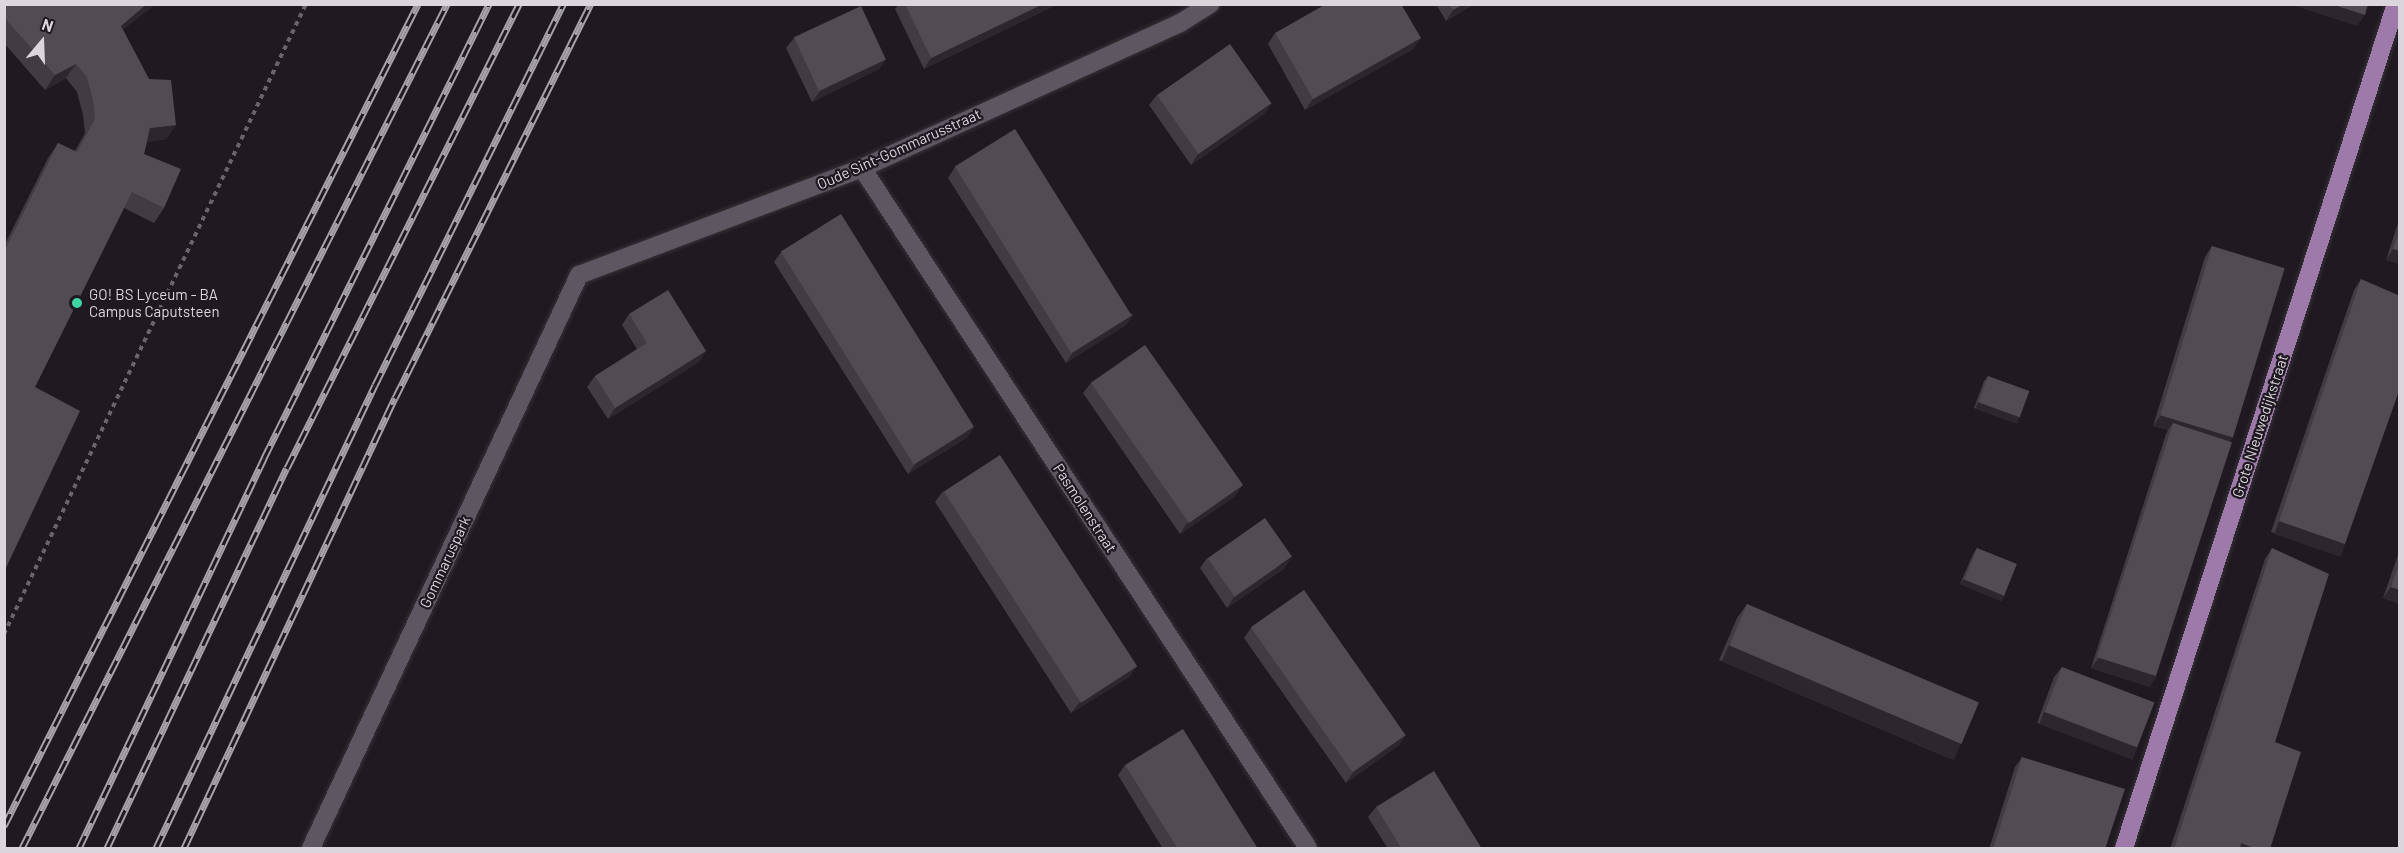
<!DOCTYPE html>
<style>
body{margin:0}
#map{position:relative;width:2404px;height:853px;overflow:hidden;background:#1f1921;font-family:Barlow,sans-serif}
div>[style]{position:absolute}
.path>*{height:4px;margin-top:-2px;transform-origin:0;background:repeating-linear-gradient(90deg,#69646b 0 4.5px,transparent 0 9px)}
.roads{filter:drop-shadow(0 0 2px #373338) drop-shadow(0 0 2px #373338)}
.minor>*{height:18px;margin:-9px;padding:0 9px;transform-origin:9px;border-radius:9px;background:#5e5761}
.major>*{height:18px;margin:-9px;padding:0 9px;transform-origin:9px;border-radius:9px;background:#9e7aab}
.rail>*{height:7px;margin-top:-3.5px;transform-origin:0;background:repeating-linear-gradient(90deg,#1f1921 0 14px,#a7a2a9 0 28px);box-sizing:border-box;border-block:2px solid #a7a2a9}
.wall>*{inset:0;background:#413b43}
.shaded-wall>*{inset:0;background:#2d262f;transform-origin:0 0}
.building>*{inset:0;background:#524b54;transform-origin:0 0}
.dots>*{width:16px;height:16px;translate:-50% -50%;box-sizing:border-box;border:3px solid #1f1921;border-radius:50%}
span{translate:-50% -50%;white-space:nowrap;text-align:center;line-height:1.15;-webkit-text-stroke:4.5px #1f1921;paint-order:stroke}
.street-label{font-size:15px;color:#dad6dc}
.poi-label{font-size:15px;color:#dad6dc}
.left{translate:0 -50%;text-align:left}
.frame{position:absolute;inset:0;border:6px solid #dad6dc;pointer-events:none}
.north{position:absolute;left:12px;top:12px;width:60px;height:60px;-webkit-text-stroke:4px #1f1921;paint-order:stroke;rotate:19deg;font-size:16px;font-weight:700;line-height:24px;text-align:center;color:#dad6dc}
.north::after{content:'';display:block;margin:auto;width:21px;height:27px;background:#dad6dc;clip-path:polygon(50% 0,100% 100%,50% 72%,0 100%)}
</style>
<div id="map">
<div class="path">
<div style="left:4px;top:634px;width:699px;rotate:-64.39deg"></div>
</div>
<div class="roads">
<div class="minor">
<div style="left:862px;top:168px;width:813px;rotate:56.74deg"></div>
<div style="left:311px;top:848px;width:633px;rotate:-64.93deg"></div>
<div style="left:579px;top:275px;width:303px;rotate:-20.7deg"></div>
<div style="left:862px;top:168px;width:349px;rotate:-24.5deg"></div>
<div style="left:1180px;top:23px;width:36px;rotate:-32deg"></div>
</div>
<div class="major">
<div style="left:2124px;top:848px;width:887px;rotate:-72.14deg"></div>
</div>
</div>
<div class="rail">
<div style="left:4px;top:826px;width:920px;rotate:-63.27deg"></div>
<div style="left:22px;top:848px;width:945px;rotate:-63.27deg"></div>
<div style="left:79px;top:848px;width:432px;rotate:-64.6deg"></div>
<div style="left:264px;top:458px;width:507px;rotate:-63.64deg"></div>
<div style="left:107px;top:848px;width:420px;rotate:-64.7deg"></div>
<div style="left:287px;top:468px;width:519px;rotate:-63.43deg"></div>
<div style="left:156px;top:848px;width:512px;rotate:-64.69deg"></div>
<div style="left:375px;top:385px;width:425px;rotate:-63.7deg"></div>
<div style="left:184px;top:848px;width:497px;rotate:-64.9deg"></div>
<div style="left:395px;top:398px;width:440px;rotate:-63.6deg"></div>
</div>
<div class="wall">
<div style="clip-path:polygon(4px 4px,123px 30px,149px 79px,176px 125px,166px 139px,147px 142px,144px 154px,164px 208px,154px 223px,124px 208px,35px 387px,4px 572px,4px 246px,48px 158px,58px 143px,75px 151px,85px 133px,83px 115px,77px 92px,66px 78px,45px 90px,4px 43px)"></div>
<div style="clip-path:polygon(899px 4px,1058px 4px,924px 69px,895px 9px)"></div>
<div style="clip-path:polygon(1436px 4px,1474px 4px,1446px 21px)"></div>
<div style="clip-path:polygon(1275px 33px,1421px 38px,1413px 49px,1305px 110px,1268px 44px)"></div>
<div style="clip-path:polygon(794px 38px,886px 59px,879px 69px,812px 102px,786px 48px)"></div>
<div style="clip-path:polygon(1157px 95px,1272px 103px,1264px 114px,1191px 165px,1149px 105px)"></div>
<div style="clip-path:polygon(955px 167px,1133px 315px,1126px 325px,1066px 363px,948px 178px)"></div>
<div style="clip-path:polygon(2400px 217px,2400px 264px,2386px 260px)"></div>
<div style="clip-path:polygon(2212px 246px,2230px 441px,2150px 687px,2091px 668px,2166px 434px,2168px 430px,2153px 426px,2205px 257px)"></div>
<div style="clip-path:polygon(781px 252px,968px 437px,908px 474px,774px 262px)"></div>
<div style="clip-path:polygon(2361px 279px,2345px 544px,2338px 555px,2271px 532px,2354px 290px)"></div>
<div style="clip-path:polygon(629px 314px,706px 351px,699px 362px,608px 419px,587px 387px,595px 376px,637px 349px,622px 325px)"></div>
<div style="clip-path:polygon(1988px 376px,2019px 417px,2015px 423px,1974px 408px,1984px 381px)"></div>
<div style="clip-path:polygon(1091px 383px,1242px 486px,1234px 497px,1180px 534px,1083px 393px)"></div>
<div style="clip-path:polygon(943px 491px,1136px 667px,1129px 677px,1071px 713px,935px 502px)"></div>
<div style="clip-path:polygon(1977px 548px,2005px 595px,2001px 601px,1960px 584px,1973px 554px)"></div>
<div style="clip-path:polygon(2272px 548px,2275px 742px,2270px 849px,2170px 849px,2265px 559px)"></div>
<div style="clip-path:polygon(2400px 549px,2400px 604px,2383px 598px)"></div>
<div style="clip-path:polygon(1207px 558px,1285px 568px,1227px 608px,1200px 568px)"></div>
<div style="clip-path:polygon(1747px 604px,1951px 759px,1719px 660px,1737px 618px)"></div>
<div style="clip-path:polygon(1251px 628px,1406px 735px,1399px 745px,1346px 783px,1244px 638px)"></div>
<div style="clip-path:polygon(2062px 667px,2137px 748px,2130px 758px,2037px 723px,2054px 677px)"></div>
<div style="clip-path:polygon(2022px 757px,2105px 849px,1989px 849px,2015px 767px)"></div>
<div style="clip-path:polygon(1125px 765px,1258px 849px,1163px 849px,1118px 775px)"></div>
<div style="clip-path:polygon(1376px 807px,1482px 849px,1388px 849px,1368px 817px)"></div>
</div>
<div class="shaded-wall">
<div style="clip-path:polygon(147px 4px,156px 4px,110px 40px,121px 26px)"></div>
<div style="clip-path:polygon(1043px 4px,1058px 4px,924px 69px,931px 58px)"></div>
<div style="clip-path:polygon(1463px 4px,1474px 4px,1446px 21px,1453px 10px)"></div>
<div style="clip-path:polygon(2289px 4px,2331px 4px,2365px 15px,2357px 26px)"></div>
<div style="clip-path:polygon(1421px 38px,1413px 49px,1305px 110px,1313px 99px)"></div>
<div style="clip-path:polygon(886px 59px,879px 69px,812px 102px,820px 91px)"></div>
<div style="clip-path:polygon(76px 64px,66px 78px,45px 90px,55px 75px)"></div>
<div style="clip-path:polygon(1272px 103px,1264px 114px,1191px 165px,1198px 154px)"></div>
<div style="clip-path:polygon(176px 125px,166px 139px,140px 143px,150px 128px)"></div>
<div style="clip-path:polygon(2393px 249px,2400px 251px,2400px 264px,2386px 260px)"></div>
<div style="clip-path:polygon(1133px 315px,1126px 325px,1066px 363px,1073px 352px)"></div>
<div style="clip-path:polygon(706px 351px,699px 362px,608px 419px,615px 408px)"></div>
<div style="left:1978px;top:402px;width:44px;height:7px;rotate:20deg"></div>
<div style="clip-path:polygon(2161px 415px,2233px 437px,2225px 448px,2173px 423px,2168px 430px,2153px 426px)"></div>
<div style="clip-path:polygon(975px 426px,968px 437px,908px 474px,915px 464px)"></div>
<div style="clip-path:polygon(1242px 486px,1234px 497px,1180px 534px,1187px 523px)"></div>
<div style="left:2279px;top:521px;width:70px;height:14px;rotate:19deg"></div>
<div style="clip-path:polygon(1292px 557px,1285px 568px,1227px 608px,1234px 597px)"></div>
<div style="clip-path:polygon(1964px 579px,2005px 595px,2001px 601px,1960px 584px)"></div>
<div style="clip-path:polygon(2391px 587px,2400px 590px,2400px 604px,2383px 598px)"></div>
<div style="left:1729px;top:645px;width:252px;height:18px;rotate:23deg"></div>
<div style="clip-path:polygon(2099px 658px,2157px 676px,2150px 687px,2091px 668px)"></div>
<div style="clip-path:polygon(1136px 667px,1129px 677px,1071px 713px,1079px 703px)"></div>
<div style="left:2044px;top:712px;width:100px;height:13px;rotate:21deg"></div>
<div style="clip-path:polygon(1406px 735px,1399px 745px,1346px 783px,1353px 772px)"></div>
<div style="clip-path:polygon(2241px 843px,2257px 849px,2238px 849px)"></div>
</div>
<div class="building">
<div style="clip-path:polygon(4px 4px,147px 4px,121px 26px,149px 79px,171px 80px,176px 125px,150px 128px,144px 154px,181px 169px,164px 208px,132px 192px,35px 387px,80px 411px,4px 572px,4px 252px,58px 143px,77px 152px,95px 119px,93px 100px,87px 77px,76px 64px,55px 75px,4px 17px)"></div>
<div style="clip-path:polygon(905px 4px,1043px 4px,931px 58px)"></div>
<div style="clip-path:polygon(1326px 4px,1401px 4px,1421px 38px,1313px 99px,1275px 33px)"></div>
<div style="clip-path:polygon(1449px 4px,1463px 4px,1453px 10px)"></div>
<div style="clip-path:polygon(2331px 4px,2368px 4px,2365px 15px)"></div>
<div style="left:861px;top:6px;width:59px;height:74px;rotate:65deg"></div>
<div style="left:1230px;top:44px;width:72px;height:89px;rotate:55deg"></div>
<div style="left:1015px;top:129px;width:220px;height:71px;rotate:58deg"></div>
<div style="left:841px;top:214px;width:251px;height:71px;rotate:58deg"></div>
<div style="clip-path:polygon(2400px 230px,2400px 251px,2393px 249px)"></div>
<div style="left:2212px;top:246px;width:76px;height:177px;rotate:17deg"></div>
<div style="clip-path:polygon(2361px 279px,2400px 296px,2400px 388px,2345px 544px,2279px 521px)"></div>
<div style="clip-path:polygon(668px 290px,706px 351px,615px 408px,595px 376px,647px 343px,629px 314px)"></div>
<div style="left:1145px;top:345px;width:171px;height:66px;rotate:55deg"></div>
<div style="left:1988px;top:376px;width:44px;height:28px;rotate:20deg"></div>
<div style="left:2173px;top:423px;width:62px;height:246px;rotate:18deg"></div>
<div style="left:1000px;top:455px;width:252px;height:67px;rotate:57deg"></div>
<div style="left:1265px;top:518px;width:47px;height:70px;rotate:55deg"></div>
<div style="left:1977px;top:548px;width:43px;height:34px;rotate:22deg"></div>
<div style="clip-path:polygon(2272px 548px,2329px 574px,2275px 742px,2301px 752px,2270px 849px,2257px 849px,2241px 843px,2240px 849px,2174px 849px)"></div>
<div style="clip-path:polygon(2400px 561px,2400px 590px,2391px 587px)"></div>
<div style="left:1304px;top:590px;width:177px;height:65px;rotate:55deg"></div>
<div style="left:1747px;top:604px;width:252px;height:45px;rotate:23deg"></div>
<div style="left:2062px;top:667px;width:99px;height:48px;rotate:21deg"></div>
<div style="clip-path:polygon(1183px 729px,1258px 849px,1178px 849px,1125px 765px)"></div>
<div style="clip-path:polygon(2022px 757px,2125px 789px,2105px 849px,1993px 849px)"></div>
<div style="clip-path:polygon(1434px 771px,1482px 849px,1402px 849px,1376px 807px)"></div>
</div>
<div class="dots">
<div style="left:77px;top:303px;background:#3ed4a3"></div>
</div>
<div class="street-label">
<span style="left:899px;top:149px;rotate:-24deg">Oude Sint-Gommarusstraat</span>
<span style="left:2260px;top:426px;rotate:-72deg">Grote Nieuwedijkstraat</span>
<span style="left:1085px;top:508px;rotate:57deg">Pasmolenstraat</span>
<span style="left:445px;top:562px;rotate:-65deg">Gommaruspark</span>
</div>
<div class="poi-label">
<span class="left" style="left:89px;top:303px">GO! BS Lyceum - BA<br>Campus Caputsteen</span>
</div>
<div class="frame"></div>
<div class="north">N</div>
</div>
